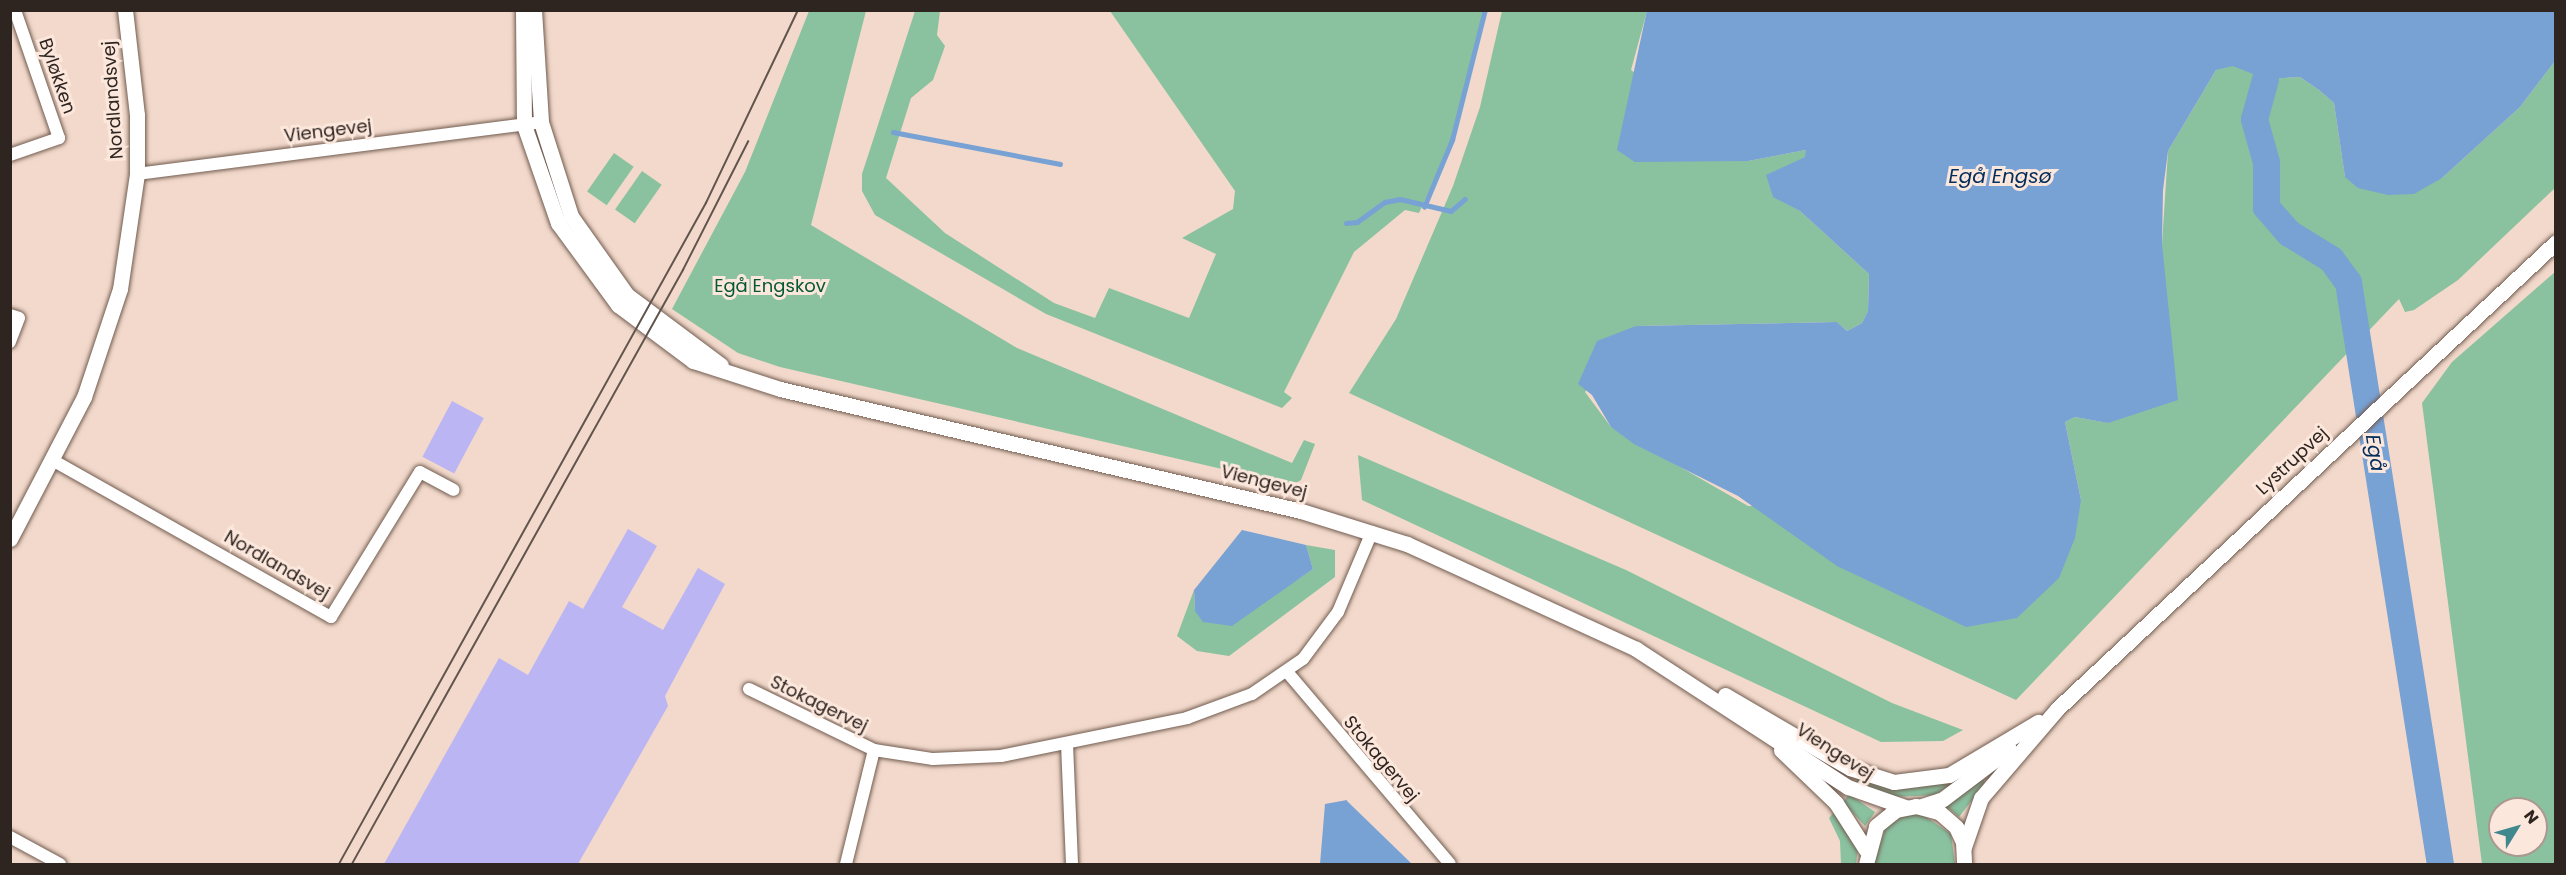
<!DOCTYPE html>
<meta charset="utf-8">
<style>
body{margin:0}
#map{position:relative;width:2566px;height:875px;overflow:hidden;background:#f2d9cb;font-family:Poppins,sans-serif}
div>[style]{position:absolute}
.green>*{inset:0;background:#8ac2a0;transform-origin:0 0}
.water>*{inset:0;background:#78a1d4}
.stream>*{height:4.5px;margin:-2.25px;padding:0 2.25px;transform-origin:2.25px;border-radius:2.25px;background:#78a1d4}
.river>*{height:27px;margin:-13.5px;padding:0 13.5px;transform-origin:13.5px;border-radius:13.5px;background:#78a1d4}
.building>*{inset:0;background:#bbb5f3;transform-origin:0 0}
.roads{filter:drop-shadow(0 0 2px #715c50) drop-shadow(0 0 2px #715c50)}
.minor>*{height:12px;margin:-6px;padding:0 6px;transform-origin:6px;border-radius:6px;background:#fff}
.tertiary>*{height:15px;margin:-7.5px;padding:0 7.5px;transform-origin:7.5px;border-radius:7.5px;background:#fff}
.tram>*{height:1.5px;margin:-0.75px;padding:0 0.75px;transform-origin:0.75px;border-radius:0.75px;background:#61544d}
span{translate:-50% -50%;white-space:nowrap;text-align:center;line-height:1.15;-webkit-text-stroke:6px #fce7dc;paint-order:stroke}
.street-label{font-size:18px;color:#2e2520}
.park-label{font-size:18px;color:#055834}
.water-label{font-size:20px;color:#032e5c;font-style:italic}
.frame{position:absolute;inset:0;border:12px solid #2e2520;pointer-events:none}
.north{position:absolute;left:2488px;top:797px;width:60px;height:60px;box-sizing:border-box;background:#fce7dc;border:2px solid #aa9991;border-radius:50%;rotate:53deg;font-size:16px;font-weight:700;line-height:24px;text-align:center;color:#2e2520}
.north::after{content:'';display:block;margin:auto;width:21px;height:27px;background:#40888e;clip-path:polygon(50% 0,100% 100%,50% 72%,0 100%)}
</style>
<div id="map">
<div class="green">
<div style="clip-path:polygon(809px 11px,866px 11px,811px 225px,1017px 348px,1292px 463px,1304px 440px,1315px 444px,1301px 480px,1292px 485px,780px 367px,738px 353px,672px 309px,745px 172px)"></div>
<div style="clip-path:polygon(915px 11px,940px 11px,937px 35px,945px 46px,933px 80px,911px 98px,886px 178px,945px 233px,1054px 303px,1095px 318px,1109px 288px,1189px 318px,1216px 254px,1182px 238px,1233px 209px,1235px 191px,1110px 11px,1485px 11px,1452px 140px,1419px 213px,1405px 210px,1354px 252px,1284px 392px,1292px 398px,1282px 408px,1046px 314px,875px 215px,862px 191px,862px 174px)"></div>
<div style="clip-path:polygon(1502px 11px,1647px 11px,1631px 70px,1748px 161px,1806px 150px,1806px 157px,1767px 175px,1773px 196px,1800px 211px,1869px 274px,1868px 311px,1862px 323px,1847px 331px,1837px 322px,1636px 326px,1585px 392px,1611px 427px,1748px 506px,2081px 500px,2065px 422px,2075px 417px,2109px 423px,2162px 244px,2168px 151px,2216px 70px,2233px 65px,2265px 79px,2300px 77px,2319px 90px,2334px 103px,2345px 177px,2442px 178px,2520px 107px,2555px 61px,2555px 188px,2458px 280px,2414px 310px,2405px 312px,2399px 299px,2016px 700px,1349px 393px,1396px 319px,1453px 186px,1480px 107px)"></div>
<div style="left:614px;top:153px;width:24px;height:47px;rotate:35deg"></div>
<div style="left:642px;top:171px;width:24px;height:47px;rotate:35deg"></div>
<div style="clip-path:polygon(evenodd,2555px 272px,2555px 864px,2482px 864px,2422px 403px,2452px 362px,2555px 272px,2500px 809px,2536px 809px,2536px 845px,2500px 845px,2500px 809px)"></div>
<div style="clip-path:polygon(1358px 455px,1626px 570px,1892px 703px,1963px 730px,1943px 741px,1881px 742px,1362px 500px)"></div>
<div style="clip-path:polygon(1306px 545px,1335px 550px,1335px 577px,1229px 656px,1197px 651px,1177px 636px,1194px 590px,1195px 611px,1294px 582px,1313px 569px)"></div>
<div style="clip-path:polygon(1977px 765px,1935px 795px,1893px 797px,1855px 783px,1858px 777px,1877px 783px)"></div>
<div style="clip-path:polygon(1982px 778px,1985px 783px,1959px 817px,1946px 806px)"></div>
<div style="clip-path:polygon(1849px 794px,1875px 812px,1865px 826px,1843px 802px)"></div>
<div style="clip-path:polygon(1835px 811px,1858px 848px,1856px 864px,1841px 864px,1840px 841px,1829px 818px)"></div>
<div style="clip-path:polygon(1922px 814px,1951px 834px,1955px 864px,1874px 864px,1886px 826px,1906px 815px)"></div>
</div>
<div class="water">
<div style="clip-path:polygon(1647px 10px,2555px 11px,2555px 61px,2520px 107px,2442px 178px,2414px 194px,2388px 195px,2358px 188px,2345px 177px,2334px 103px,2319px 90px,2300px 77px,2265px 79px,2233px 66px,2216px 70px,2168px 151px,2163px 190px,2162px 244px,2178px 400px,2108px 423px,2075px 417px,2065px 422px,2081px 500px,2075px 538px,2059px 578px,2017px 618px,1966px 627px,1837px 566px,1738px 496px,1634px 444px,1611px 427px,1592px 395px,1578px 384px,1597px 341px,1636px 326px,1837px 322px,1847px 331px,1862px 323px,1868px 311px,1869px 274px,1800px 211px,1773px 197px,1766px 175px,1805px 157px,1806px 150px,1748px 161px,1635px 162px,1617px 150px)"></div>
<div style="clip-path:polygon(1242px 530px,1306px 545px,1313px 569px,1232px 626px,1203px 622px,1195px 611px,1194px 590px)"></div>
<div style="clip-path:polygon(1347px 800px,1347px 801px,1412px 864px,1320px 864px,1325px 804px)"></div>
</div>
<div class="stream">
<div style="left:893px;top:132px;width:170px;rotate:10.8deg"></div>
<div style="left:1424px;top:207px;width:73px;rotate:-67.3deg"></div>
<div style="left:1452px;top:140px;width:134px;rotate:-75.8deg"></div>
<div style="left:1346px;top:223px;width:11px;rotate:-5deg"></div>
<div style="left:1357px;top:222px;width:34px;rotate:-36deg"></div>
<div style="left:1385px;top:202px;width:15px;rotate:-11deg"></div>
<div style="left:1400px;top:199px;width:52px;rotate:13.2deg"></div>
<div style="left:1451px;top:211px;width:18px;rotate:-41deg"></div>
</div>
<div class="river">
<div style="left:2265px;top:79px;width:41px;rotate:105.4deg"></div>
<div style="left:2254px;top:119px;width:45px;rotate:74.4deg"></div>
<div style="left:2266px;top:162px;width:45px;rotate:90deg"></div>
<div style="left:2266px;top:207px;width:35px;rotate:49deg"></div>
<div style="left:2289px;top:233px;width:49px;rotate:31.8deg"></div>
<div style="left:2331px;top:259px;width:29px;rotate:54deg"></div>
<div style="left:2348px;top:282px;width:589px;rotate:81.02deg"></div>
</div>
<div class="building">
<div style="left:452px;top:401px;width:36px;height:63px;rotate:28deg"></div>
<div style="clip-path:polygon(628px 529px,657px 546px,622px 607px,663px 630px,698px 568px,725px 584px,665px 696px,668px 706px,578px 864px,384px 864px,499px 658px,528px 675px,569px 601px,583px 609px)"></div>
</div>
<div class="roads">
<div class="minor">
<div style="left:10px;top:155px;width:52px;rotate:-19.1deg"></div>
<div style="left:59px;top:138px;width:135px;rotate:-109deg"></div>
<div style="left:137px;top:174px;width:407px;rotate:-7.3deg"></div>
<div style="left:10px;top:315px;width:9px;rotate:18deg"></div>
<div style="left:19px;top:318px;width:26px;rotate:111deg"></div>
<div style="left:54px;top:461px;width:318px;rotate:29.4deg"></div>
<div style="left:331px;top:617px;width:170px;rotate:-58.5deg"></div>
<div style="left:420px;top:472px;width:38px;rotate:28deg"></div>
<div style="left:1288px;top:673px;width:250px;rotate:49.7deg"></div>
<div style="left:749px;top:689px;width:139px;rotate:26deg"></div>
<div style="left:874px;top:750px;width:60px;rotate:8.7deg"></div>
<div style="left:933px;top:759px;width:68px;rotate:-2.5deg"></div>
<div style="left:1001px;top:756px;width:190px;rotate:-11.5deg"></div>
<div style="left:1187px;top:718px;width:69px;rotate:-20.3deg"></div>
<div style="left:1252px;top:694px;width:62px;rotate:-34.5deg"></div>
<div style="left:1303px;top:659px;width:59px;rotate:-53.3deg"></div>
<div style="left:1338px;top:612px;width:87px;rotate:-67deg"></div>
<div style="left:1067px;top:744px;width:120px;rotate:87.6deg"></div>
<div style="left:10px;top:837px;width:57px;rotate:28.4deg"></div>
<div style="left:846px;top:864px;width:117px;rotate:-76.2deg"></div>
</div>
<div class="tertiary">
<div style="left:523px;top:10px;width:115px;rotate:89.5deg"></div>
<div style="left:524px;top:125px;width:104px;rotate:70.9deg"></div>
<div style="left:558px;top:223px;width:102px;rotate:53.8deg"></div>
<div style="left:618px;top:305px;width:94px;rotate:36.7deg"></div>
<div style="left:693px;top:361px;width:91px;rotate:17.8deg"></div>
<div style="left:780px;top:389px;width:535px;rotate:13.18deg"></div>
<div style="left:1301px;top:511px;width:111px;rotate:17.3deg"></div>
<div style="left:1407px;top:544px;width:252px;rotate:24.6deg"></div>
<div style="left:1636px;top:649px;width:253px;rotate:33.1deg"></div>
<div style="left:1848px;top:787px;width:60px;rotate:19.3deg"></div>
<div style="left:534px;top:10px;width:112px;rotate:86.4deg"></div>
<div style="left:541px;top:122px;width:99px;rotate:72.3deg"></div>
<div style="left:571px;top:216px;width:97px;rotate:54.7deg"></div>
<div style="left:627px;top:295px;width:117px;rotate:36.7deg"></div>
<div style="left:10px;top:539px;width:160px;rotate:-62.5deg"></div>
<div style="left:84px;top:397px;width:114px;rotate:-71.6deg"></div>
<div style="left:120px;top:289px;width:116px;rotate:-81.6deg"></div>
<div style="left:137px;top:174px;width:59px;rotate:-90deg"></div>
<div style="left:137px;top:115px;width:106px;rotate:-96.5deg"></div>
<div style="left:1725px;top:695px;width:145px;rotate:30.3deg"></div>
<div style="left:1850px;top:768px;width:46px;rotate:17.7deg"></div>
<div style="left:1894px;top:782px;width:55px;rotate:-7.3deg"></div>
<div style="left:1949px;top:775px;width:104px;rotate:-30.8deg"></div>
<div style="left:1781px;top:750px;width:76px;rotate:43.9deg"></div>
<div style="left:1836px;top:803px;width:56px;rotate:57.4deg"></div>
<div style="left:1922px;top:806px;width:22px;rotate:-18deg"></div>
<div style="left:1943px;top:799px;width:83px;rotate:-37.1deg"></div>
<div style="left:1964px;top:847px;width:52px;rotate:-70.9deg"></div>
<div style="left:1981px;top:798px;width:117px;rotate:-49.5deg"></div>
<div style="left:2057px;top:709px;width:683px;rotate:-43.1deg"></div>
<div style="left:1866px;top:864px;width:39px;rotate:-75deg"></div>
<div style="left:1876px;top:826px;width:26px;rotate:-39deg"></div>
<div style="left:1896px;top:810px;width:20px;rotate:-11deg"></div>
<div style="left:1916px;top:806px;width:24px;rotate:15deg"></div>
<div style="left:1939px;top:812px;width:23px;rotate:41deg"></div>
<div style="left:1956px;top:827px;width:17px;rotate:65deg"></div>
<div style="left:1963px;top:842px;width:22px;rotate:87deg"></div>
</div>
</div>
<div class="tram">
<div style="left:339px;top:864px;width:756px;rotate:-60.96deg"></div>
<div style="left:706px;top:203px;width:214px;rotate:-64.5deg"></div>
<div style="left:352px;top:864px;width:680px;rotate:-60.87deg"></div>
<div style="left:683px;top:270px;width:144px;rotate:-63.1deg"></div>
</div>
<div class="street-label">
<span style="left:57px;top:76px;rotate:71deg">Byløkken</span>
<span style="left:113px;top:100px;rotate:-94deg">Nordlandsvej</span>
<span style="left:328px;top:131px;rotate:-7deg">Viengevej</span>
<span style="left:2292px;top:461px;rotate:-43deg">Lystrupvej</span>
<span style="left:1264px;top:482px;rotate:14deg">Viengevej</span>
<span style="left:277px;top:565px;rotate:30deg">Nordlandsvej</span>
<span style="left:819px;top:704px;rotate:26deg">Stokagervej</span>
<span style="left:1835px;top:752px;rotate:33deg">Viengevej</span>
<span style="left:1381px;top:759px;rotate:50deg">Stokagervej</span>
</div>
<div class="park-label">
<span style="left:770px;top:286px">Egå Engskov</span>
</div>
<div class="water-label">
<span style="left:2000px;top:176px">Egå Engsø</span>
<span style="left:2375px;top:453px;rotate:81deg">Egå</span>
</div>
<div class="frame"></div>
<div class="north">N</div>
</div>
